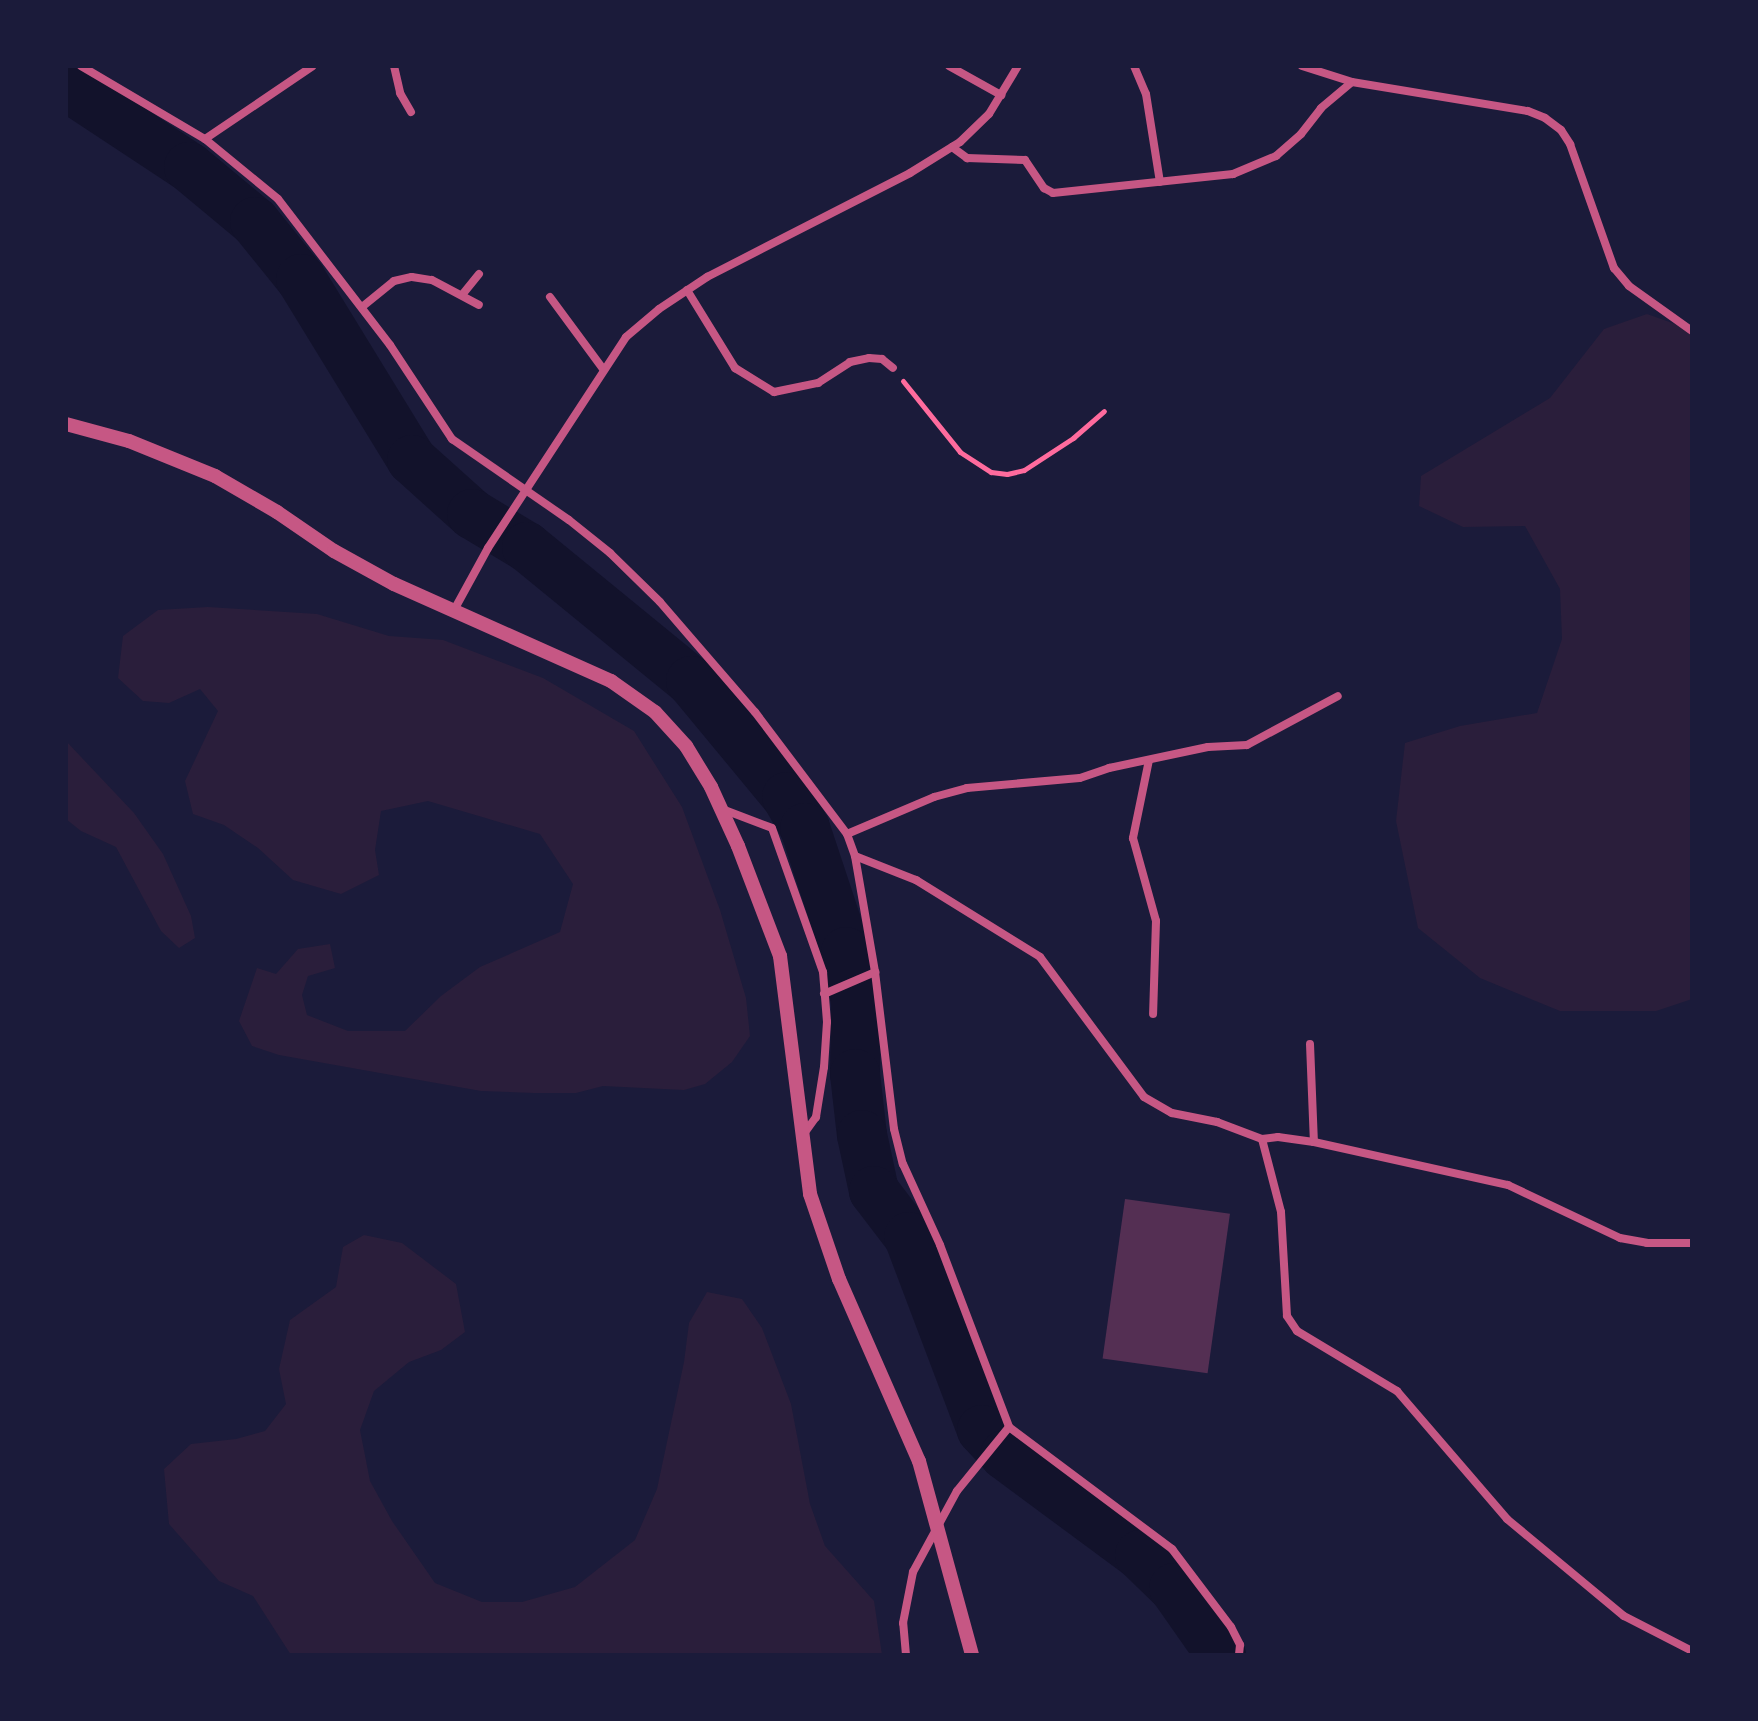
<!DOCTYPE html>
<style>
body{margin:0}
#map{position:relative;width:1758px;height:1721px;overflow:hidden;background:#1b1b3a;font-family:Manrope,sans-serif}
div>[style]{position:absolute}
.green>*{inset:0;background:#2a1e3b}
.river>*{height:50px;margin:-25px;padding:0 25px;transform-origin:25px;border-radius:25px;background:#12122b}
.building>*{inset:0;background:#542f53;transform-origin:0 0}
.path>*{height:5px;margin:-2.5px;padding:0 2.5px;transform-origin:2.5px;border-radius:2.5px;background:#ff6b9d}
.minor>*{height:8px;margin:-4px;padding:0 4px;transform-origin:4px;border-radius:4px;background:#c65784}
.tertiary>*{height:14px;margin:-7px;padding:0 7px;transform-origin:7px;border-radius:7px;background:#c65784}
span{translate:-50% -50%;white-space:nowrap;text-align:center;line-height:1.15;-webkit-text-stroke:8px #1b1b3a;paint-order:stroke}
.frame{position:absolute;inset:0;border:68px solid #1b1b3a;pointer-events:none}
</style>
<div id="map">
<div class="green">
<div style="clip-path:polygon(1647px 314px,1692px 330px,1692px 999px,1656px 1011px,1560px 1011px,1480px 978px,1418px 928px,1396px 821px,1405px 743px,1460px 726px,1537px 713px,1562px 639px,1560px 589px,1525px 526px,1463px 527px,1419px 506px,1421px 476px,1550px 398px,1604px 329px)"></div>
<div style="clip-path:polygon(208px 607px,317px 614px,389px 636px,443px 640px,543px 678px,634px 731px,682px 807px,720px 910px,746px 998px,750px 1036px,732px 1062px,705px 1084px,684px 1090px,603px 1086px,576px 1093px,534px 1093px,481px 1091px,279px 1055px,252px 1046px,239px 1021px,257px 968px,276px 974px,298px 949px,330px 944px,335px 968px,308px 976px,302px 995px,307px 1015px,348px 1031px,405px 1031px,441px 996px,480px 967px,560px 932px,573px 884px,540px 834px,428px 801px,381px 811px,375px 850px,379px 875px,341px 894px,293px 880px,258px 848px,224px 825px,193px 814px,185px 781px,218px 711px,200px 689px,169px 703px,143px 701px,118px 678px,123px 636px,158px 610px)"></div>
<div style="clip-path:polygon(66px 741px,134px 813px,163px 854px,191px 916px,195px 938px,179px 948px,161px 931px,116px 847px,81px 831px,66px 819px)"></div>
<div style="clip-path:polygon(364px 1235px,402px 1243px,456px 1284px,465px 1332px,441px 1350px,409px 1362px,374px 1391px,360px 1430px,370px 1481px,392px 1521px,435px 1583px,482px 1602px,522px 1602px,575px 1587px,635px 1540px,657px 1489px,684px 1362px,689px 1323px,707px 1292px,742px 1299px,762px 1328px,791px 1404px,810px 1504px,825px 1546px,874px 1601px,882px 1655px,291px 1655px,253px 1596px,219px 1581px,169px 1524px,164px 1469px,191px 1444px,236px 1439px,265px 1431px,286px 1404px,279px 1369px,290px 1320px,336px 1287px,343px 1247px)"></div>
</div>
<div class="river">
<div style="left:66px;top:86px;width:147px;rotate:33.4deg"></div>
<div style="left:189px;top:167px;width:86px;rotate:39.8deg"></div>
<div style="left:255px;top:222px;width:73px;rotate:51.1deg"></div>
<div style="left:301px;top:279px;width:212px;rotate:58.5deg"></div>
<div style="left:412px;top:460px;width:81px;rotate:42deg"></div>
<div style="left:472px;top:514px;width:64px;rotate:31deg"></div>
<div style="left:527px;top:547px;width:212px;rotate:39.3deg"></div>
<div style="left:691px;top:681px;width:151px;rotate:50.4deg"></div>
<div style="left:787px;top:797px;width:36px;rotate:60deg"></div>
<div style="left:805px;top:828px;width:131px;rotate:71.7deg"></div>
<div style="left:846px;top:952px;width:51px;rotate:78.7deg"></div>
<div style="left:856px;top:1002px;width:72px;rotate:90.8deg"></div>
<div style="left:855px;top:1074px;width:61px;rotate:83.5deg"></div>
<div style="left:862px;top:1135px;width:57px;rotate:77.9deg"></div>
<div style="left:874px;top:1191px;width:58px;rotate:52.7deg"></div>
<div style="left:909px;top:1237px;width:206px;rotate:69.3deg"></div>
<div style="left:982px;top:1430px;width:34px;rotate:47deg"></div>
<div style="left:1005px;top:1455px;width:168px;rotate:36.5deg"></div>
<div style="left:1140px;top:1555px;width:47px;rotate:44.1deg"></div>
<div style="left:1174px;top:1588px;width:82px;rotate:55deg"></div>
</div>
<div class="building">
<div style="left:1125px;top:1199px;width:106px;height:161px;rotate:8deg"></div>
</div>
<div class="path">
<div style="left:903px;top:381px;width:91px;rotate:51.2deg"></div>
<div style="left:960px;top:452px;width:37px;rotate:33deg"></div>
<div style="left:991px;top:472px;width:16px;rotate:7deg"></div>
<div style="left:1007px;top:474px;width:17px;rotate:-13deg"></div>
<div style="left:1024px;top:470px;width:59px;rotate:-33.1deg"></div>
<div style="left:1073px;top:438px;width:41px;rotate:-41.1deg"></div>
</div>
<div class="minor">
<div style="left:81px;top:66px;width:144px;rotate:30.5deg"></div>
<div style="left:205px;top:139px;width:94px;rotate:39.4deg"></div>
<div style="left:278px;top:199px;width:184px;rotate:52.5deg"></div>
<div style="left:390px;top:345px;width:113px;rotate:56.6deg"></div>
<div style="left:452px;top:439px;width:142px;rotate:34.7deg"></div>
<div style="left:569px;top:520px;width:53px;rotate:38.8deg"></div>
<div style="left:610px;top:553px;width:70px;rotate:44.4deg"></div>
<div style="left:660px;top:602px;width:145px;rotate:49.2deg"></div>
<div style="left:755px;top:712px;width:153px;rotate:53deg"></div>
<div style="left:847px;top:834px;width:23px;rotate:70deg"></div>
<div style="left:855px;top:856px;width:118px;rotate:80.2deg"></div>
<div style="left:875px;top:972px;width:158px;rotate:83.1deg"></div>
<div style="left:894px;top:1129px;width:36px;rotate:76deg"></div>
<div style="left:903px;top:1164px;width:89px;rotate:65.4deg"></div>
<div style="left:940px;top:1245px;width:195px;rotate:69.2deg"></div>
<div style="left:1009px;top:1427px;width:204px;rotate:36.8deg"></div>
<div style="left:1172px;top:1549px;width:98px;rotate:52.9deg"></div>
<div style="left:1231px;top:1627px;width:20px;rotate:63deg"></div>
<div style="left:1240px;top:1645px;width:10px;rotate:96deg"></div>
<div style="left:394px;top:66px;width:28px;rotate:77deg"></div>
<div style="left:400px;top:93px;width:22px;rotate:60deg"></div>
<div style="left:949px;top:66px;width:60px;rotate:29.1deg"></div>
<div style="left:1134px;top:66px;width:30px;rotate:67deg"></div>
<div style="left:1146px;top:94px;width:89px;rotate:81deg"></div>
<div style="left:1302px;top:66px;width:52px;rotate:17.7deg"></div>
<div style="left:1352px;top:82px;width:178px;rotate:9.4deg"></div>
<div style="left:1528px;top:111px;width:18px;rotate:22deg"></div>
<div style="left:1545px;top:118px;width:20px;rotate:37deg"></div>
<div style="left:1561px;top:130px;width:17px;rotate:57deg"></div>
<div style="left:1570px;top:144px;width:132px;rotate:70.5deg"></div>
<div style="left:1614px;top:268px;width:23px;rotate:50deg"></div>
<div style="left:1629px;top:286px;width:77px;rotate:35.5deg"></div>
<div style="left:205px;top:139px;width:130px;rotate:-34.1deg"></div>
<div style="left:952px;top:147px;width:19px;rotate:36deg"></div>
<div style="left:967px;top:158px;width:58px;rotate:2deg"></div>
<div style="left:1025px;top:160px;width:34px;rotate:56deg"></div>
<div style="left:1044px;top:188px;width:10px;rotate:29deg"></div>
<div style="left:1053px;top:193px;width:181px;rotate:-6deg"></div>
<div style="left:1233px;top:174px;width:47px;rotate:-22.7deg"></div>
<div style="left:1276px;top:156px;width:33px;rotate:-41deg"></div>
<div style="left:1301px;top:134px;width:33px;rotate:-52deg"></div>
<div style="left:1321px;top:108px;width:40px;rotate:-40deg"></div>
<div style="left:687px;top:290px;width:92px;rotate:58.4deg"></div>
<div style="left:735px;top:368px;width:46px;rotate:31.6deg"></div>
<div style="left:774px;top:392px;width:45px;rotate:-11.6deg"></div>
<div style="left:818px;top:383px;width:38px;rotate:-33deg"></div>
<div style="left:850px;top:362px;width:19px;rotate:-12deg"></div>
<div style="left:869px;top:358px;width:13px;rotate:4deg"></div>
<div style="left:882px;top:359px;width:14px;rotate:39deg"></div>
<div style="left:462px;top:295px;width:27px;rotate:-51deg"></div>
<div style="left:550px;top:297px;width:89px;rotate:53.6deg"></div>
<div style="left:362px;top:307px;width:41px;rotate:-39.1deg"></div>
<div style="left:394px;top:281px;width:18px;rotate:-13deg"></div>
<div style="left:412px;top:277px;width:20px;rotate:9deg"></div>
<div style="left:432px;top:280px;width:53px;rotate:28deg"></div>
<div style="left:453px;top:612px;width:73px;rotate:-61.3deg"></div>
<div style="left:488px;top:548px;width:252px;rotate:-56.8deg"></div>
<div style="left:626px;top:337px;width:43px;rotate:-40.3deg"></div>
<div style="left:659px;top:309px;width:58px;rotate:-33.7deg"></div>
<div style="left:707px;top:277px;width:228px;rotate:-27.1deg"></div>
<div style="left:910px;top:173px;width:59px;rotate:-31.8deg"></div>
<div style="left:960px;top:142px;width:40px;rotate:-44deg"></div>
<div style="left:989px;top:114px;width:56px;rotate:-58.9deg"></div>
<div style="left:1149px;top:760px;width:80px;rotate:101.6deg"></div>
<div style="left:1133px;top:838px;width:86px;rotate:74.5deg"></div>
<div style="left:1156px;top:921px;width:93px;rotate:91.8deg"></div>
<div style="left:722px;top:809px;width:53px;rotate:20.8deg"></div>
<div style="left:772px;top:828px;width:153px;rotate:70.5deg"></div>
<div style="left:823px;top:972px;width:50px;rotate:85.4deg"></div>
<div style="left:827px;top:1022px;width:45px;rotate:93.8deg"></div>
<div style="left:824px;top:1067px;width:51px;rotate:99.1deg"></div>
<div style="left:816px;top:1117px;width:22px;rotate:126deg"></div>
<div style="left:847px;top:834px;width:95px;rotate:-23deg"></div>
<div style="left:934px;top:797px;width:34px;rotate:-15deg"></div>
<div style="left:967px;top:788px;width:113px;rotate:-5.1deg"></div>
<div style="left:1080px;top:778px;width:31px;rotate:-19deg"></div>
<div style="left:1109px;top:768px;width:101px;rotate:-12deg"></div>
<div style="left:1208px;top:747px;width:39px;rotate:-3deg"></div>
<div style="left:1247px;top:745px;width:103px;rotate:-28.3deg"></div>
<div style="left:855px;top:856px;width:66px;rotate:21.5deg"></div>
<div style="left:916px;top:880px;width:146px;rotate:31.8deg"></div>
<div style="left:1040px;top:957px;width:174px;rotate:53.4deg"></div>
<div style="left:1144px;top:1097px;width:32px;rotate:30deg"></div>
<div style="left:1172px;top:1113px;width:46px;rotate:11.3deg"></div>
<div style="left:1217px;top:1122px;width:48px;rotate:20.7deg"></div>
<div style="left:1262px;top:1139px;width:75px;rotate:75.4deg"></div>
<div style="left:1281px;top:1212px;width:104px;rotate:86.7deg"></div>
<div style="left:1287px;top:1316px;width:18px;rotate:56deg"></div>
<div style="left:1297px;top:1331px;width:117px;rotate:31deg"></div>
<div style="left:1397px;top:1391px;width:169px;rotate:49.3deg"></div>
<div style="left:1507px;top:1519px;width:152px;rotate:39.7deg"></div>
<div style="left:1624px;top:1616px;width:76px;rotate:27.2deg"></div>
<div style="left:824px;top:994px;width:56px;rotate:-23.3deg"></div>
<div style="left:1310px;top:1044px;width:98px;rotate:87.7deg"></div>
<div style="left:1262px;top:1139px;width:16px;rotate:-7deg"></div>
<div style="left:1278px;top:1137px;width:36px;rotate:8deg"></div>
<div style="left:1314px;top:1142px;width:199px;rotate:12.5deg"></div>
<div style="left:1508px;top:1185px;width:124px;rotate:25.3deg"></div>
<div style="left:1620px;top:1238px;width:27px;rotate:10deg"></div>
<div style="left:1647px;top:1243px;width:45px"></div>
<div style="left:906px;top:1655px;width:32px;rotate:-95deg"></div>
<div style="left:903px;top:1623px;width:52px;rotate:-78.9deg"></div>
<div style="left:913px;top:1572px;width:92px;rotate:-61.5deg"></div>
<div style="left:957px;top:1491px;width:82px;rotate:-50.9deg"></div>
</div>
<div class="tertiary">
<div style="left:66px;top:424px;width:65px;rotate:15.1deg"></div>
<div style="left:129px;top:441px;width:93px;rotate:22.1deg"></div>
<div style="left:215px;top:476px;width:72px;rotate:30.1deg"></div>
<div style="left:277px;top:512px;width:69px;rotate:34.4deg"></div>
<div style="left:334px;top:551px;width:68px;rotate:28.8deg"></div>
<div style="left:394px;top:584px;width:238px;rotate:24.1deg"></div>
<div style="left:611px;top:681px;width:54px;rotate:35.2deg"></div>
<div style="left:655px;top:712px;width:46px;rotate:47.6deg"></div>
<div style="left:686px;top:746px;width:48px;rotate:58.6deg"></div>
<div style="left:711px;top:787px;width:65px;rotate:65.4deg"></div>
<div style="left:738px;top:846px;width:118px;rotate:69.1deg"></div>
<div style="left:780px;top:956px;width:240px;rotate:82.8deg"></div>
<div style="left:810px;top:1194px;width:90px;rotate:71.2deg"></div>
<div style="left:839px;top:1279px;width:199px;rotate:66.3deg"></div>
<div style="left:919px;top:1461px;width:201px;rotate:74.7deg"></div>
</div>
<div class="frame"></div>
</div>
